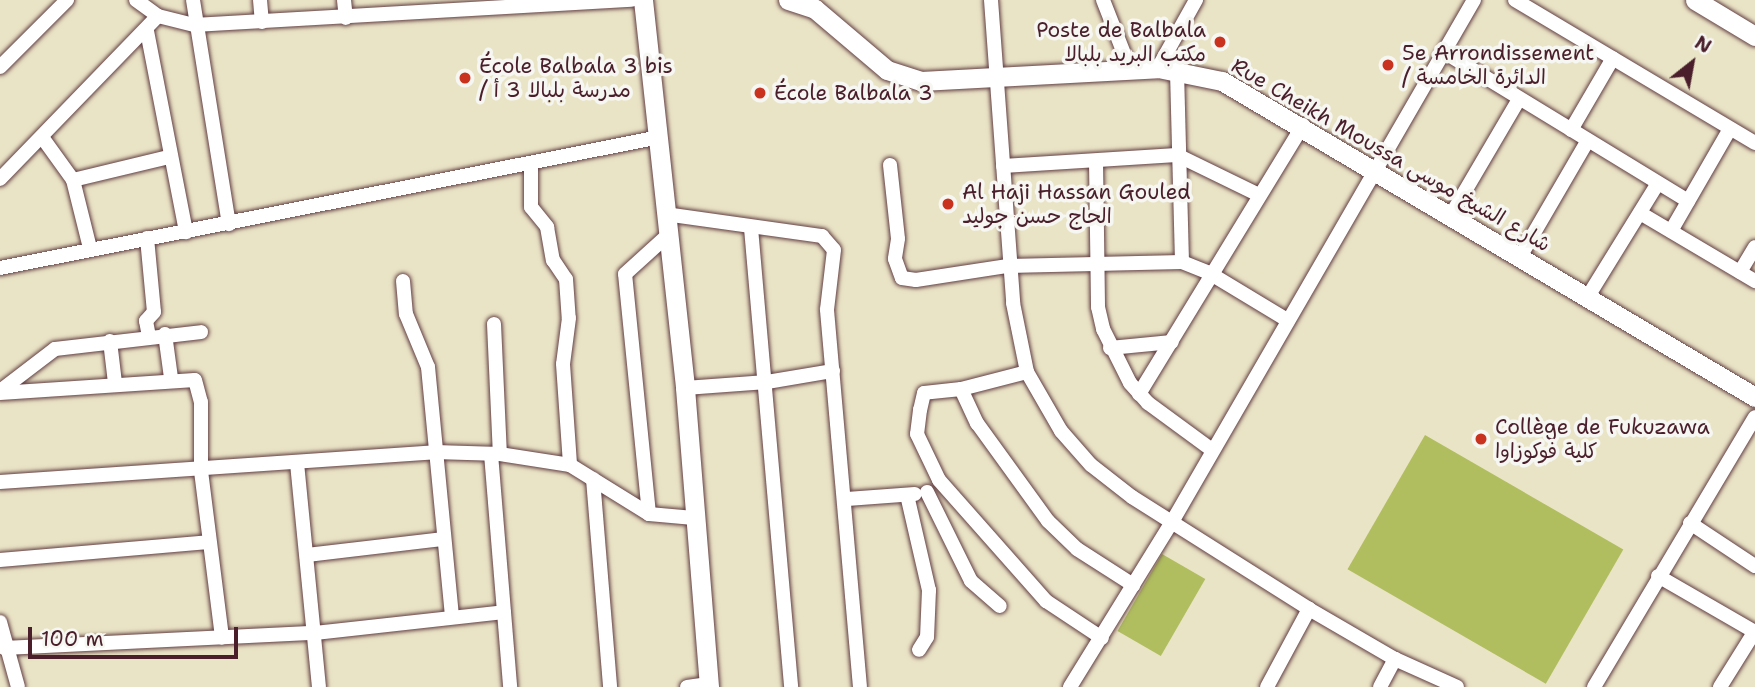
<!DOCTYPE html>
<meta charset="utf-8">
<style>
body{margin:0}
#map{position:relative;width:1755px;height:687px;overflow:hidden;background:#eae4c6;font-family:"Shantell Sans","Playpen Sans Arabic",sans-serif}
div>[style]{position:absolute}
.green>*{inset:0;background:#b0be60;transform-origin:0 0}
.roads{filter:drop-shadow(0 0 2px #623d42) drop-shadow(0 0 2px #623d42)}
.street>*{height:14px;margin:-7px;padding:0 7px;transform-origin:7px;border-radius:7px;background:#fff}
.secondary>*{height:19px;margin:-9.5px;padding:0 9.5px;transform-origin:9.5px;border-radius:9.5px;background:#fff}
.dots>*{width:19px;height:19px;translate:-50% -50%;box-sizing:border-box;border:4px solid #f6f6f2;border-radius:50%}
span{translate:-50% -50%;white-space:nowrap;text-align:center;line-height:1.15;-webkit-text-stroke:7px #f6f6f2;paint-order:stroke}
.poi-label{font-size:21px;color:#4a1f2b}
.right{translate:-100% -50%;text-align:right}
.left{translate:0 -50%;text-align:left}
.street-label{font-size:21px;color:#4a1f2b}
.north{position:absolute;left:1657px;top:28px;width:70px;height:70px;-webkit-text-stroke:5px #f6f6f2;paint-order:stroke;rotate:31deg;font-size:19px;font-weight:700;line-height:28px;text-align:center;color:#4a1f2b}
.north::after{content:'';display:block;margin:auto;width:24px;height:32px;background:#4a1f2b;clip-path:polygon(50% 0,100% 100%,50% 72%,0 100%)}
.scale{position:absolute;left:28px;top:627px;width:210px;height:32px;box-sizing:border-box;border:4px solid #4a1f2b;border-top:0;padding-left:9px;font-size:21px;line-height:24px;white-space:nowrap;color:#4a1f2b;-webkit-text-stroke:5px #f6f6f2;paint-order:stroke}
</style>
<div id="map">
<div class="green">
<div style="left:1425px;top:435px;width:229px;height:155px;rotate:30deg"></div>
<div style="left:1162px;top:554px;width:50px;height:89px;rotate:30deg"></div>
</div>
<div class="roads">
<div class="street">
<div style="left:136px;top:0;width:27px;rotate:36deg"></div>
<div style="left:158px;top:16px;width:37px;rotate:14deg"></div>
<div style="left:194px;top:25px;width:438px;rotate:-3.3deg"></div>
<div style="left:193px;top:0;width:227px;rotate:80.9deg"></div>
<div style="left:260px;top:0;width:22px;rotate:85deg"></div>
<div style="left:344px;top:0;width:18px;rotate:84deg"></div>
<div style="left:991px;top:0;width:304px;rotate:85.8deg"></div>
<div style="left:1013px;top:303px;width:70px;rotate:78.5deg"></div>
<div style="left:1027px;top:372px;width:68px;rotate:60deg"></div>
<div style="left:1061px;top:431px;width:45px;rotate:48.6deg"></div>
<div style="left:1091px;top:465px;width:52px;rotate:38deg"></div>
<div style="left:1132px;top:497px;width:209px;rotate:32.3deg"></div>
<div style="left:1309px;top:609px;width:99px;rotate:30.2deg"></div>
<div style="left:1395px;top:659px;width:68px;rotate:24.3deg"></div>
<div style="left:1103px;top:0;width:74px;rotate:68.6deg"></div>
<div style="left:1515px;top:0;width:279px;rotate:30.8deg"></div>
<div style="left:147px;top:31px;width:205px;rotate:79deg"></div>
<div style="left:1444px;top:52px;width:286px;rotate:31.4deg"></div>
<div style="left:0;top:67px;width:95px;rotate:-45deg"></div>
<div style="left:1158px;top:68px;width:78px;rotate:-60.8deg"></div>
<div style="left:1177px;top:71px;width:191px;rotate:88.5deg"></div>
<div style="left:1571px;top:130px;width:83px;rotate:-59.7deg"></div>
<div style="left:42px;top:137px;width:53px;rotate:54.2deg"></div>
<div style="left:73px;top:180px;width:70px;rotate:76deg"></div>
<div style="left:1096px;top:161px;width:146px;rotate:89.2deg"></div>
<div style="left:1098px;top:307px;width:23px;rotate:77deg"></div>
<div style="left:1103px;top:329px;width:60px;rotate:63.4deg"></div>
<div style="left:1130px;top:383px;width:27px;rotate:48deg"></div>
<div style="left:1148px;top:403px;width:79px;rotate:36.3deg"></div>
<div style="left:531px;top:163px;width:44px;rotate:90deg"></div>
<div style="left:531px;top:207px;width:26px;rotate:51deg"></div>
<div style="left:547px;top:227px;width:34px;rotate:80deg"></div>
<div style="left:553px;top:260px;width:23px;rotate:56deg"></div>
<div style="left:566px;top:279px;width:39px;rotate:86deg"></div>
<div style="left:569px;top:318px;width:46px;rotate:97.4deg"></div>
<div style="left:563px;top:364px;width:101px;rotate:86deg"></div>
<div style="left:890px;top:165px;width:74px;rotate:83.8deg"></div>
<div style="left:898px;top:239px;width:20px;rotate:99deg"></div>
<div style="left:895px;top:259px;width:20px;rotate:70deg"></div>
<div style="left:902px;top:278px;width:14px;rotate:8deg"></div>
<div style="left:916px;top:280px;width:93px;rotate:-8.7deg"></div>
<div style="left:1008px;top:266px;width:174px;rotate:-1.3deg"></div>
<div style="left:1182px;top:262px;width:31px;rotate:22deg"></div>
<div style="left:1211px;top:274px;width:89px;rotate:31.2deg"></div>
<div style="left:1003px;top:166px;width:174px;rotate:-3.6deg"></div>
<div style="left:1177px;top:155px;width:89px;rotate:26deg"></div>
<div style="left:0;top:179px;width:227px;rotate:-45.9deg"></div>
<div style="left:73px;top:180px;width:99px;rotate:-13.5deg"></div>
<div style="left:1640px;top:213px;width:134px;rotate:30.6deg"></div>
<div style="left:665px;top:214px;width:159px;rotate:8deg"></div>
<div style="left:822px;top:236px;width:18px;rotate:49deg"></div>
<div style="left:834px;top:250px;width:60px;rotate:96.7deg"></div>
<div style="left:827px;top:310px;width:378px;rotate:85deg"></div>
<div style="left:1451px;top:215px;width:134px;rotate:-59.6deg"></div>
<div style="left:751px;top:228px;width:461px;rotate:85deg"></div>
<div style="left:1671px;top:231px;width:118px;rotate:-60deg"></div>
<div style="left:147px;top:238px;width:74px;rotate:84.6deg"></div>
<div style="left:154px;top:312px;width:12px;rotate:132deg"></div>
<div style="left:146px;top:321px;width:15px;rotate:79deg"></div>
<div style="left:1520px;top:257px;width:135px;rotate:-59.8deg"></div>
<div style="left:0;top:268px;width:668px;rotate:-11.23deg"></div>
<div style="left:1740px;top:272px;width:29px;rotate:-59deg"></div>
<div style="left:403px;top:281px;width:33px;rotate:85deg"></div>
<div style="left:406px;top:314px;width:57px;rotate:67.5deg"></div>
<div style="left:428px;top:367px;width:251px;rotate:84.5deg"></div>
<div style="left:1587px;top:298px;width:135px;rotate:-58.3deg"></div>
<div style="left:494px;top:324px;width:130px;rotate:87.4deg"></div>
<div style="left:165px;top:334px;width:44px;rotate:82.2deg"></div>
<div style="left:110px;top:341px;width:42px;rotate:83.2deg"></div>
<div style="left:1110px;top:348px;width:62px;rotate:-5.5deg"></div>
<div style="left:1027px;top:372px;width:68px;rotate:165.6deg"></div>
<div style="left:961px;top:389px;width:38px;rotate:65deg"></div>
<div style="left:977px;top:423px;width:121px;rotate:54.1deg"></div>
<div style="left:1048px;top:521px;width:40px;rotate:44deg"></div>
<div style="left:1077px;top:549px;width:67px;rotate:32.7deg"></div>
<div style="left:685px;top:388px;width:82px;rotate:-4.2deg"></div>
<div style="left:767px;top:382px;width:67px;rotate:-9.5deg"></div>
<div style="left:961px;top:389px;width:37px;rotate:174deg"></div>
<div style="left:924px;top:393px;width:17px;rotate:103deg"></div>
<div style="left:920px;top:410px;width:24px;rotate:97deg"></div>
<div style="left:917px;top:434px;width:51px;rotate:64.4deg"></div>
<div style="left:939px;top:480px;width:162px;rotate:48.5deg"></div>
<div style="left:1046px;top:601px;width:67px;rotate:33.5deg"></div>
<div style="left:0;top:391px;width:69px;rotate:-37.4deg"></div>
<div style="left:55px;top:349px;width:147px;rotate:-6.6deg"></div>
<div style="left:0;top:393px;width:195px;rotate:-3.8deg"></div>
<div style="left:195px;top:380px;width:23px;rotate:75deg"></div>
<div style="left:201px;top:402px;width:69px;rotate:90deg"></div>
<div style="left:201px;top:471px;width:168px;rotate:82.8deg"></div>
<div style="left:1139px;top:394px;width:315px;rotate:-58.6deg"></div>
<div style="left:491px;top:454px;width:234px;rotate:85.3deg"></div>
<div style="left:297px;top:463px;width:225px;rotate:84.4deg"></div>
<div style="left:593px;top:479px;width:209px;rotate:85.3deg"></div>
<div style="left:0;top:482px;width:436px;rotate:-3.9deg"></div>
<div style="left:435px;top:452px;width:65px;rotate:1.8deg"></div>
<div style="left:500px;top:454px;width:71px;rotate:8.9deg"></div>
<div style="left:570px;top:465px;width:93px;rotate:31.8deg"></div>
<div style="left:649px;top:514px;width:45px;rotate:5.1deg"></div>
<div style="left:927px;top:492px;width:99px;rotate:63.7deg"></div>
<div style="left:971px;top:581px;width:38px;rotate:41deg"></div>
<div style="left:907px;top:495px;width:98px;rotate:77deg"></div>
<div style="left:929px;top:590px;width:47px;rotate:92.4deg"></div>
<div style="left:927px;top:637px;width:15px;rotate:122deg"></div>
<div style="left:847px;top:499px;width:68px;rotate:-4.2deg"></div>
<div style="left:649px;top:514px;width:241px;rotate:-95.7deg"></div>
<div style="left:625px;top:274px;width:58px;rotate:-42.2deg"></div>
<div style="left:1690px;top:523px;width:78px;rotate:33.5deg"></div>
<div style="left:307px;top:555px;width:138px;rotate:-6.7deg"></div>
<div style="left:0;top:560px;width:209px;rotate:-4.9deg"></div>
<div style="left:1658px;top:576px;width:112px;rotate:30deg"></div>
<div style="left:0;top:622px;width:67px;rotate:74.5deg"></div>
<div style="left:4px;top:648px;width:311px;rotate:-2.8deg"></div>
<div style="left:315px;top:633px;width:190px;rotate:-6.3deg"></div>
<div style="left:687px;top:687px;width:22px;rotate:-8deg"></div>
<div style="left:1070px;top:687px;width:194px;rotate:-58.3deg"></div>
<div style="left:1172px;top:522px;width:603px;rotate:-59.95deg"></div>
<div style="left:1267px;top:687px;width:89px;rotate:-61.7deg"></div>
<div style="left:1380px;top:687px;width:32px;rotate:-62deg"></div>
<div style="left:1594px;top:687px;width:314px;rotate:-59.2deg"></div>
<div style="left:1720px;top:687px;width:66px;rotate:-58deg"></div>
</div>
<div class="secondary">
<div style="left:643px;top:0;width:390px;rotate:83.8deg"></div>
<div style="left:685px;top:388px;width:300px;rotate:85.4deg"></div>
<div style="left:788px;top:0;width:28px;rotate:18deg"></div>
<div style="left:815px;top:9px;width:94px;rotate:40.3deg"></div>
<div style="left:887px;top:70px;width:36px;rotate:18deg"></div>
<div style="left:921px;top:81px;width:237px;rotate:-3.1deg"></div>
<div style="left:1158px;top:68px;width:65px;rotate:11.5deg"></div>
<div style="left:1222px;top:81px;width:620px;rotate:30.66deg"></div>
<div style="left:1695px;top:0;width:70px;rotate:31deg"></div>
</div>
</div>
<div class="dots">
<div style="left:1220px;top:42px;background:#c8321e"></div>
<div style="left:1388px;top:65px;background:#c8321e"></div>
<div style="left:465px;top:78px;background:#c8321e"></div>
<div style="left:760px;top:93px;background:#c8321e"></div>
<div style="left:948px;top:204px;background:#c8321e"></div>
<div style="left:1481px;top:439px;background:#c8321e"></div>
</div>
<div class="poi-label">
<span class="right" style="left:1206px;top:42px">Poste de Balbala<br>مكتب البريد بلبالا</span>
<span class="left" style="left:1402px;top:65px">5e Arrondissement<br>/ الدائرة الخامسة</span>
<span class="left" style="left:479px;top:78px">École Balbala 3 bis<br>/ مدرسة بلبالا 3 أ</span>
<span class="left" style="left:774px;top:93px">École Balbala 3</span>
<span class="left" style="left:962px;top:204px">Al Haji Hassan Gouled<br>الحاج حسن جوليد</span>
<span class="left" style="left:1495px;top:439px">Collège de Fukuzawa<br>كلية فوكوزاوا</span>
</div>
<div class="street-label">
<span style="left:1391px;top:155px;rotate:30deg">Rue Cheikh Moussa شارع الشيخ موسى</span>
</div>
<div class="north">N</div>
<div class="scale">100 m</div>
</div>
